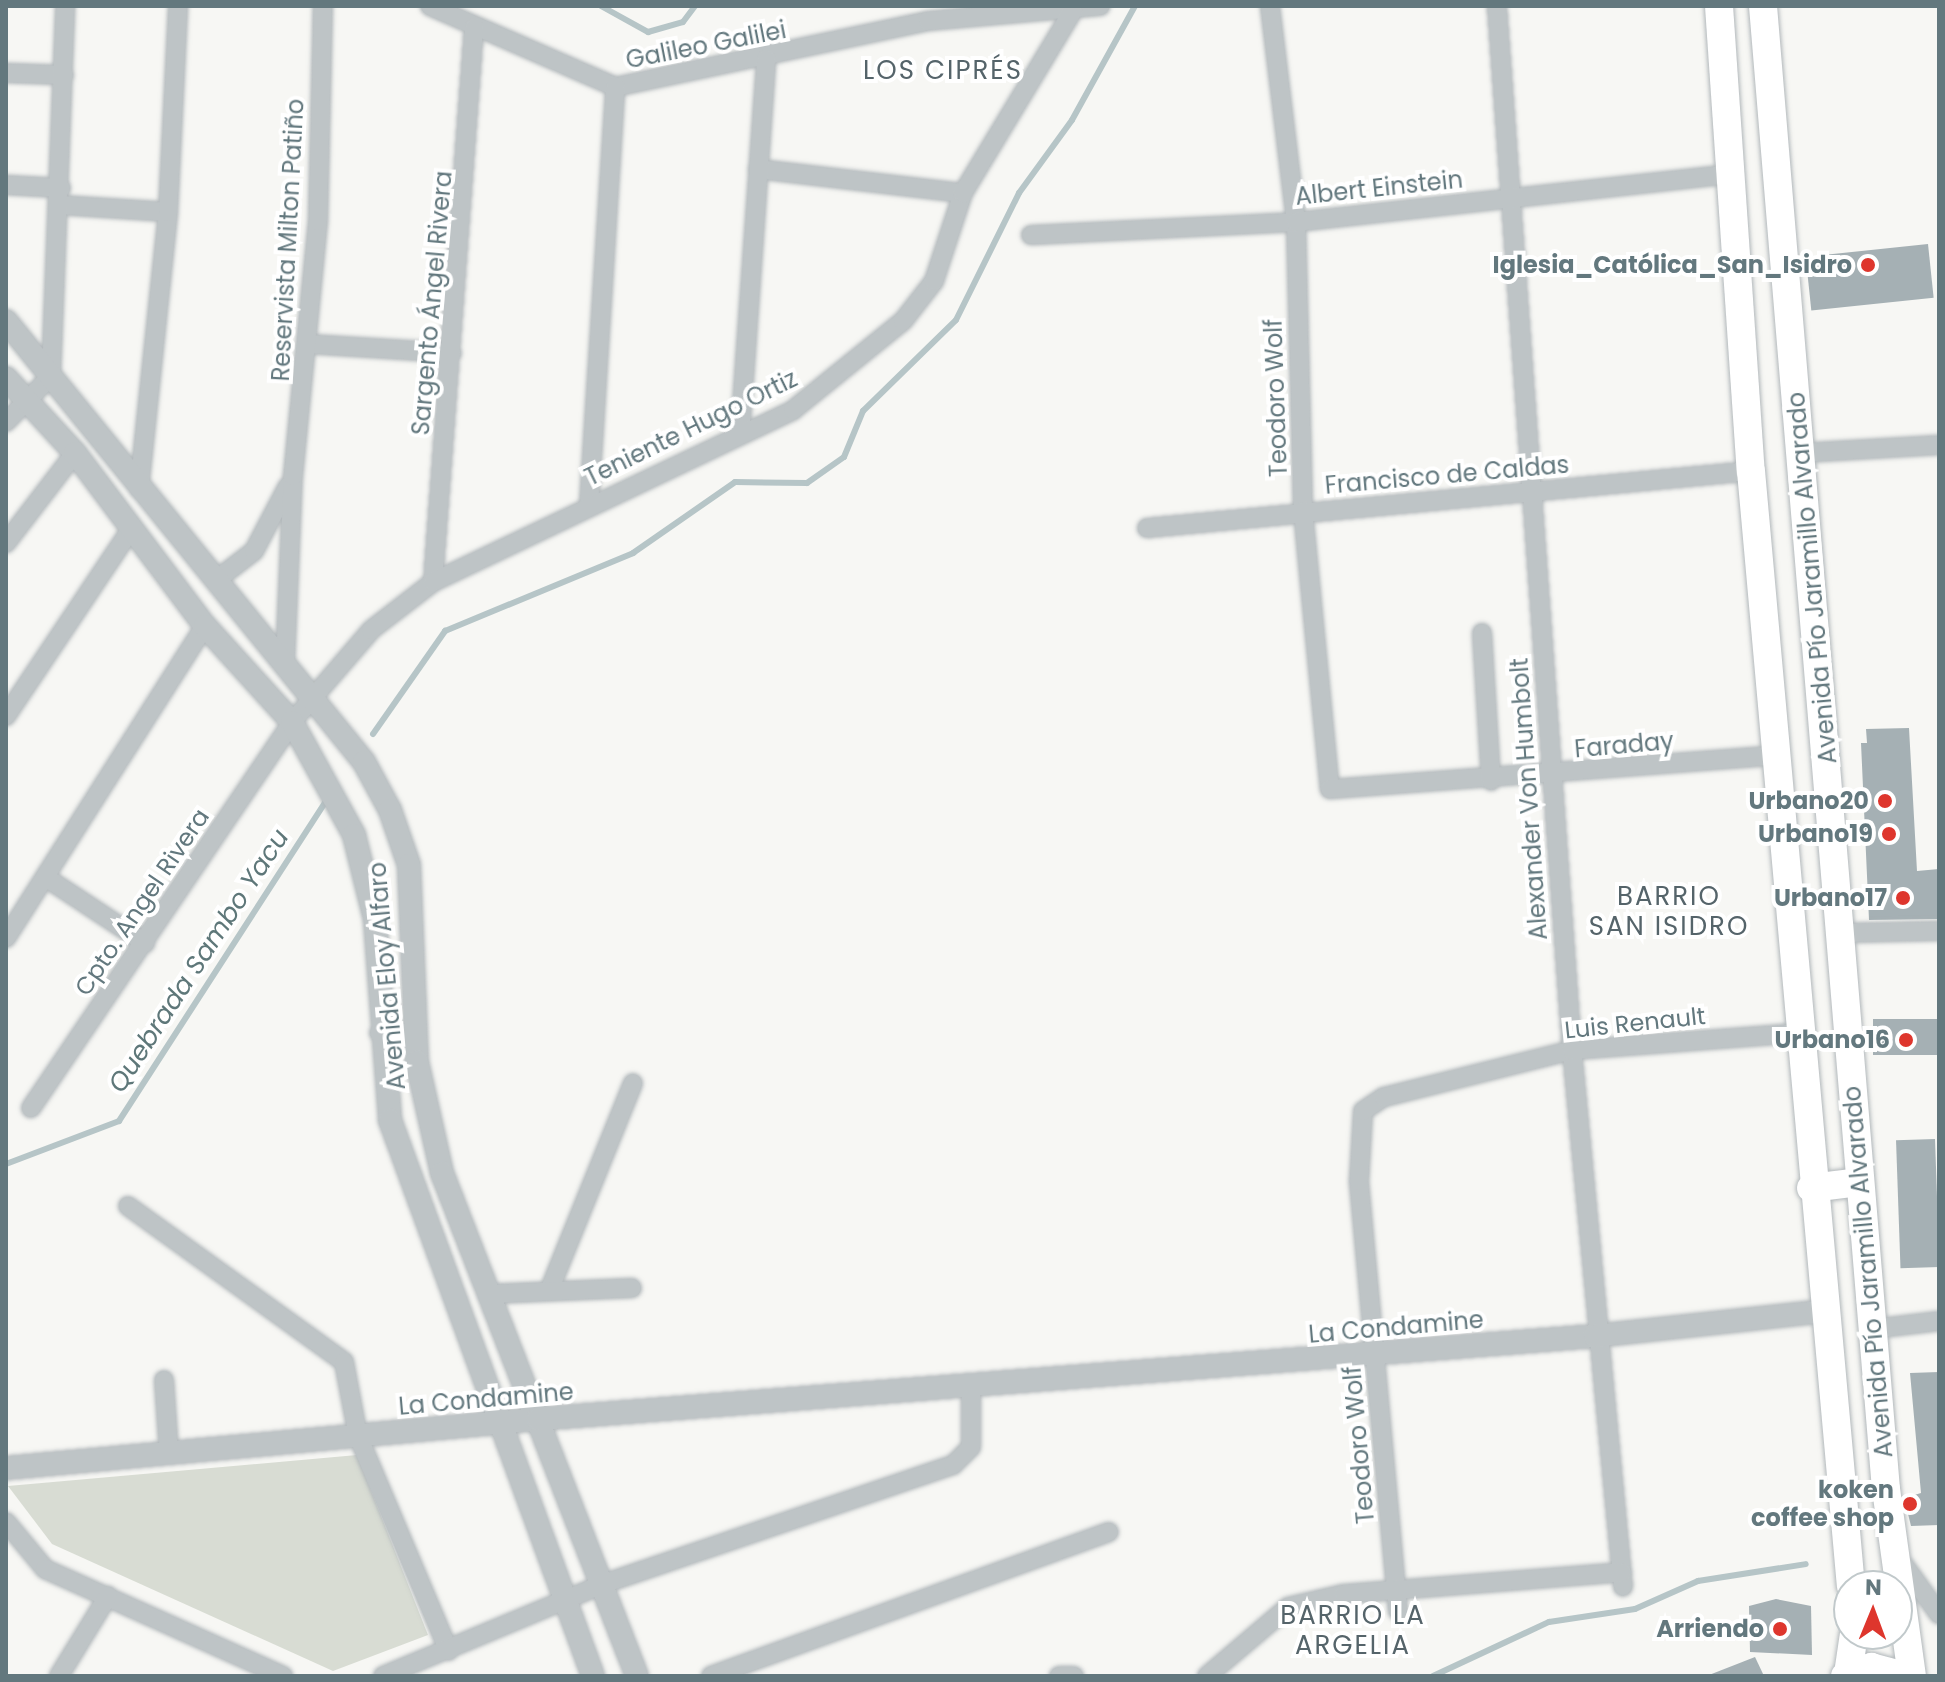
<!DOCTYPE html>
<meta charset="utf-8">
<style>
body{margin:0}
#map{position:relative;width:1945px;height:1682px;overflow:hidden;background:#f7f7f4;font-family:Poppins,sans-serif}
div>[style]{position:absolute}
.green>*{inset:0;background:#d8dcd3}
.stream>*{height:6px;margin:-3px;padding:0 3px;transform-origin:3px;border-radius:3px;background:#b6c5c7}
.building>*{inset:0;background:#a5b0b4;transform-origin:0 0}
.roads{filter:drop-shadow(0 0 2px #b2b8bb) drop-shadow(0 0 2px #b2b8bb)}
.minor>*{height:18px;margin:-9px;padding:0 9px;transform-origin:9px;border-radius:9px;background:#bec4c6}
.tertiary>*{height:22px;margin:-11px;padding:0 11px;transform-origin:11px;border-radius:11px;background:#bec4c6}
.primary>*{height:28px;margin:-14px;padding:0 14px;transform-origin:14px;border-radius:14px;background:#fff}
.dots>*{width:22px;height:22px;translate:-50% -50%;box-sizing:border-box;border:4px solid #fff;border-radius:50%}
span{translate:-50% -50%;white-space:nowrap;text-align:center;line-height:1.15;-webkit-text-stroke:8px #fff;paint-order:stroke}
.street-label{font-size:24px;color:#63787e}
.poi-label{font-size:24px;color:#63787e;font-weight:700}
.right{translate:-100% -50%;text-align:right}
.neighbourhood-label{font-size:26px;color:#55646a;letter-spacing:2px}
.water-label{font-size:26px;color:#5e7779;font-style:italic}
.frame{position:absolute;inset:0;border:8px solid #63787e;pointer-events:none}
.north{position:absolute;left:1833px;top:1570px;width:80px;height:80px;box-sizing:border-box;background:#fff;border:2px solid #c1c9cb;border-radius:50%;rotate:1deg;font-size:22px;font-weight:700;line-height:32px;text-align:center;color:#63787e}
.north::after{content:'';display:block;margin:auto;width:28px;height:36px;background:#de362d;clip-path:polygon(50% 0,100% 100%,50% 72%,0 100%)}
</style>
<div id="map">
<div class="green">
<div style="clip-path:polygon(357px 1455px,428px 1635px,333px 1671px,52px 1544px,8px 1486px)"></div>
</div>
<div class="stream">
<div style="left:601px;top:6px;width:54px;rotate:29deg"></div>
<div style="left:648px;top:32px;width:36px;rotate:-16deg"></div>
<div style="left:683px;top:22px;width:20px;rotate:-53deg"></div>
<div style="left:373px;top:734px;width:126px;rotate:-55deg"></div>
<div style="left:445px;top:631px;width:204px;rotate:-22.5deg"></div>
<div style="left:633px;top:553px;width:124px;rotate:-34.8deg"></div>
<div style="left:735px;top:482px;width:72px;rotate:0.8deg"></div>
<div style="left:807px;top:483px;width:45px;rotate:-35.1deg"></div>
<div style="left:844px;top:457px;width:50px;rotate:-67.6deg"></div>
<div style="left:863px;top:411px;width:130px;rotate:-44.4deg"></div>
<div style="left:956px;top:320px;width:142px;rotate:-63.6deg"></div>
<div style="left:1019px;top:193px;width:90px;rotate:-54deg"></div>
<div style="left:1072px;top:120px;width:130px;rotate:-61.1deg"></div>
<div style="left:6px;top:1164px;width:121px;rotate:-20.8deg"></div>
<div style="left:119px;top:1121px;width:381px;rotate:-57.1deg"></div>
<div style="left:1433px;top:1676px;width:128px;rotate:-25deg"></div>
<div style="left:1549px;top:1622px;width:87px;rotate:-8.6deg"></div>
<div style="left:1635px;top:1609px;width:69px;rotate:-24deg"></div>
<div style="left:1698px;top:1581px;width:109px;rotate:-8.9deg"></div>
</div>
<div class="building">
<div style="left:1928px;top:244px;width:54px;height:123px;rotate:84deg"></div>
<div style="clip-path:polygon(1909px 728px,1917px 871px,1939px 869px,1939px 919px,1869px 920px,1861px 743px,1867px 743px,1866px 729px)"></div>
<div style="left:1939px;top:1019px;width:36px;height:66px;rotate:90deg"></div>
<div style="left:1935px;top:1139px;width:128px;height:39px;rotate:88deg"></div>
<div style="clip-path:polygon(1939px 1372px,1939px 1525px,1911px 1526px,1904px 1498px,1921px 1493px,1910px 1373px)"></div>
<div style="clip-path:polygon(1776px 1599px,1811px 1606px,1812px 1655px,1750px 1652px,1749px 1606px)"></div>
<div style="clip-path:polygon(1755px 1657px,1764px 1676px,1709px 1676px,1709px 1675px)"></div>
</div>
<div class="roads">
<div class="minor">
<div style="left:430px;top:6px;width:202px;rotate:23.6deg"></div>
<div style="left:615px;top:87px;width:320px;rotate:-11.9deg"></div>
<div style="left:928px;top:21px;width:173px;rotate:-5deg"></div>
<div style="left:1270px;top:6px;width:218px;rotate:83.1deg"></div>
<div style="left:1296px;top:222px;width:289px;rotate:88.6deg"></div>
<div style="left:1303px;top:511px;width:279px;rotate:84.5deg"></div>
<div style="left:1330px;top:789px;width:450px;rotate:-4.3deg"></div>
<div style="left:1497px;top:6px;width:1047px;rotate:85.89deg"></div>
<div style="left:1572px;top:1050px;width:539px;rotate:84.57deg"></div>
<div style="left:6px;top:73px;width:58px;rotate:2deg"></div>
<div style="left:758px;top:169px;width:206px;rotate:6.7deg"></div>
<div style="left:6px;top:185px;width:55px;rotate:3.1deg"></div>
<div style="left:61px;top:205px;width:107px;rotate:3.7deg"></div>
<div style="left:1031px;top:235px;width:265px;rotate:-2.8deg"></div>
<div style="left:1296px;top:222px;width:439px;rotate:-6.3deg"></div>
<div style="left:309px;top:344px;width:143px;rotate:3.6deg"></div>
<div style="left:6px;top:422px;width:64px;rotate:-45.6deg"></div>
<div style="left:51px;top:376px;width:370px;rotate:-87.8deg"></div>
<div style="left:740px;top:435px;width:377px;rotate:-86deg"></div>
<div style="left:1801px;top:453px;width:138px;rotate:-3.3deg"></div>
<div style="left:139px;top:489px;width:279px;rotate:-84deg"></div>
<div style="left:168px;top:212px;width:206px;rotate:-87.2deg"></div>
<div style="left:589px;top:505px;width:419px;rotate:-86.4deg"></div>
<div style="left:1147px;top:528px;width:607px;rotate:-5.39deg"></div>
<div style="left:6px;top:543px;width:113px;rotate:-52.5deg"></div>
<div style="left:215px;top:581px;width:49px;rotate:-37.6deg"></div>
<div style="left:254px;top:551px;width:73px;rotate:-62.4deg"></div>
<div style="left:433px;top:582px;width:556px;rotate:-85.77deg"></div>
<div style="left:1482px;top:633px;width:148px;rotate:86.5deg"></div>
<div style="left:285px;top:663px;width:187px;rotate:-87.6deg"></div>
<div style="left:293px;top:476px;width:256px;rotate:-84.4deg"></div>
<div style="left:318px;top:221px;width:215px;rotate:-88.7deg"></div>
<div style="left:6px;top:716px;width:225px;rotate:-56.2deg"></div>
<div style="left:45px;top:877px;width:120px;rotate:33.4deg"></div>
<div style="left:1843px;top:933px;width:96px;rotate:-1.2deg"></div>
<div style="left:6px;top:938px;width:370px;rotate:-57.5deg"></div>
<div style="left:379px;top:1033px;width:36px"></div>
<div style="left:31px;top:1108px;width:466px;rotate:-55.9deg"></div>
<div style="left:292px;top:722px;width:121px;rotate:-49.3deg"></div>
<div style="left:371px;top:630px;width:78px;rotate:-37.7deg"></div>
<div style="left:433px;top:582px;width:399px;rotate:-25.5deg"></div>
<div style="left:793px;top:410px;width:141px;rotate:-39deg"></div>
<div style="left:903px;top:321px;width:51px;rotate:-52.2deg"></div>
<div style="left:934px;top:281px;width:93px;rotate:-71.8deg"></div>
<div style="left:963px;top:193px;width:213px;rotate:-58.9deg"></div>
<div style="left:128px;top:1206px;width:266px;rotate:35.8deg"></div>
<div style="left:344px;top:1362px;width:75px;rotate:79.3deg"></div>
<div style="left:358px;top:1436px;width:233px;rotate:67.1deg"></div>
<div style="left:549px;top:1291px;width:224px;rotate:-68deg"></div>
<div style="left:490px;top:1294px;width:142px;rotate:-2.4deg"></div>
<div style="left:1872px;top:1329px;width:67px;rotate:-6.8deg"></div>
<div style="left:164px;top:1380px;width:73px;rotate:86.1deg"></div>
<div style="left:6px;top:1522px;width:61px;rotate:50.3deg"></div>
<div style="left:45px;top:1569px;width:261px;rotate:24.2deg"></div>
<div style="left:1899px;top:1558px;width:69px;rotate:54.5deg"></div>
<div style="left:1398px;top:1611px;width:432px;rotate:-95.2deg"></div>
<div style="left:1359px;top:1181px;width:70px;rotate:-86.7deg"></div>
<div style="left:1363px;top:1111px;width:25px;rotate:-34deg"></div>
<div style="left:1384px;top:1097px;width:194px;rotate:-14deg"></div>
<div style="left:1572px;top:1050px;width:229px;rotate:-4.3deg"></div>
<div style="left:59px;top:1676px;width:94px;rotate:-58.5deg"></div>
<div style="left:383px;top:1676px;width:238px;rotate:-22.7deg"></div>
<div style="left:603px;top:1584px;width:370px;rotate:-18.8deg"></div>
<div style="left:953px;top:1465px;width:25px;rotate:-45deg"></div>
<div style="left:971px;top:1447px;width:58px;rotate:-90deg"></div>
<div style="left:711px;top:1676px;width:423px;rotate:-19.9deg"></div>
<div style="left:1059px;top:1676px;width:15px"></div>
<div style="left:1207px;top:1676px;width:106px;rotate:-40.4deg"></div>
<div style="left:1288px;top:1607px;width:57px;rotate:-13.1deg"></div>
<div style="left:1344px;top:1594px;width:279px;rotate:-4.5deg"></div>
</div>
<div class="tertiary">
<div style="left:6px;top:321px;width:568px;rotate:50.93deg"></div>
<div style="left:364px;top:762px;width:55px;rotate:61.6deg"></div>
<div style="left:390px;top:810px;width:58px;rotate:70.9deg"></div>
<div style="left:409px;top:865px;width:197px;rotate:87.7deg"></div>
<div style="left:417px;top:1062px;width:114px;rotate:77.3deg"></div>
<div style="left:442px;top:1173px;width:539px;rotate:68.81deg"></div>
<div style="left:6px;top:378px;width:102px;rotate:47.4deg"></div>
<div style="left:75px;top:453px;width:216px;rotate:53.1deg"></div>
<div style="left:205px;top:626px;width:130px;rotate:47.8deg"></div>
<div style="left:292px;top:722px;width:129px;rotate:61.2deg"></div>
<div style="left:354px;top:835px;width:87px;rotate:76deg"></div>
<div style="left:375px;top:919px;width:202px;rotate:85.7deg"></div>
<div style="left:390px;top:1120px;width:592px;rotate:69.94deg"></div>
<div style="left:6px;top:1468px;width:534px;rotate:-5.26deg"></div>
<div style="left:538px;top:1419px;width:1060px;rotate:-4.49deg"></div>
<div style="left:1595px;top:1336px;width:231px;rotate:-6.2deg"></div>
</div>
<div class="primary">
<div style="left:1719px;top:6px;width:466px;rotate:86.1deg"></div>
<div style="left:1751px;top:471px;width:1119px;rotate:84.88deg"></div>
<div style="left:1763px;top:6px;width:1488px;rotate:85.26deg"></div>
<div style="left:1886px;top:1489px;width:189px;rotate:82.1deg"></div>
<div style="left:1811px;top:1188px;width:48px;rotate:-7.1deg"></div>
<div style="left:1848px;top:1674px;width:40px;rotate:-81.5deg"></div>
<div style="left:1845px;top:1676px;width:28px;rotate:-19deg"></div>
<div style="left:1871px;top:1667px;width:34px;rotate:15deg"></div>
</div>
</div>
<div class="dots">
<div style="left:1868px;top:265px;background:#de362d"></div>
<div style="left:1885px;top:801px;background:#de362d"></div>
<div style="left:1889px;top:834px;background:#de362d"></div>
<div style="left:1903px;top:898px;background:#de362d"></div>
<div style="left:1906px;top:1040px;background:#de362d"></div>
<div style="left:1910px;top:1504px;background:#de362d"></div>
<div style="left:1780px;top:1629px;background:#de362d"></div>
</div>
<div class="street-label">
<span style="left:706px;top:45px;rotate:-11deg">Galileo Galilei</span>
<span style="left:1379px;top:188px;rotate:-6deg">Albert Einstein</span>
<span style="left:288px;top:240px;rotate:-87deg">Reservista Milton Patiño</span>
<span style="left:432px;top:303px;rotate:-85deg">Sargento Ángel Rivera</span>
<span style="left:1276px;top:398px;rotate:-92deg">Teodoro Wolf</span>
<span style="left:691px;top:428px;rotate:-26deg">Teniente Hugo Ortiz</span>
<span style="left:1447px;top:475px;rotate:-5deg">Francisco de Caldas</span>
<span style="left:1812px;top:578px;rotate:-95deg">Avenida Pío Jaramillo Alvarado</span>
<span style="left:1624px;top:745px;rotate:-5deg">Faraday</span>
<span style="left:1529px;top:799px;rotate:-94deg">Alexander Von Humbolt</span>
<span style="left:142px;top:902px;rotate:-56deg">Cpto. Angel Rivera</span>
<span style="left:387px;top:976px;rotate:-95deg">Avenida Eloy Alfaro</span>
<span style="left:1635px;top:1023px;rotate:-6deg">Luis Renault</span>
<span style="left:1868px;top:1272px;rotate:-95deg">Avenida Pío Jaramillo Alvarado</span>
<span style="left:1396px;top:1327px;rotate:-5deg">La Condamine</span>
<span style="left:486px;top:1399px;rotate:-5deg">La Condamine</span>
<span style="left:1359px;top:1445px;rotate:-95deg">Teodoro Wolf</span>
</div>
<div class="poi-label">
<span class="right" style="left:1852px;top:265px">Iglesia_Católica_San_Isidro</span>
<span class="right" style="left:1869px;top:801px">Urbano20</span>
<span class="right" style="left:1873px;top:834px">Urbano19</span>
<span class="right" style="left:1887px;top:898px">Urbano17</span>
<span class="right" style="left:1890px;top:1040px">Urbano16</span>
<span class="right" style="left:1894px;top:1504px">koken<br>coffee shop</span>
<span class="right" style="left:1764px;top:1629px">Arriendo</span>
</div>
<div class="neighbourhood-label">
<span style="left:943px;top:71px">LOS CIPRÉS</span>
<span style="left:1669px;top:912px">BARRIO<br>SAN ISIDRO</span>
<span style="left:1353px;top:1631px">BARRIO LA<br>ARGELIA</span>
</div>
<div class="water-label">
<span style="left:199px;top:961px;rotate:-57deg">Quebrada Sambo Yacu</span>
</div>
<div class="frame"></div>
<div class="north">N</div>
</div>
